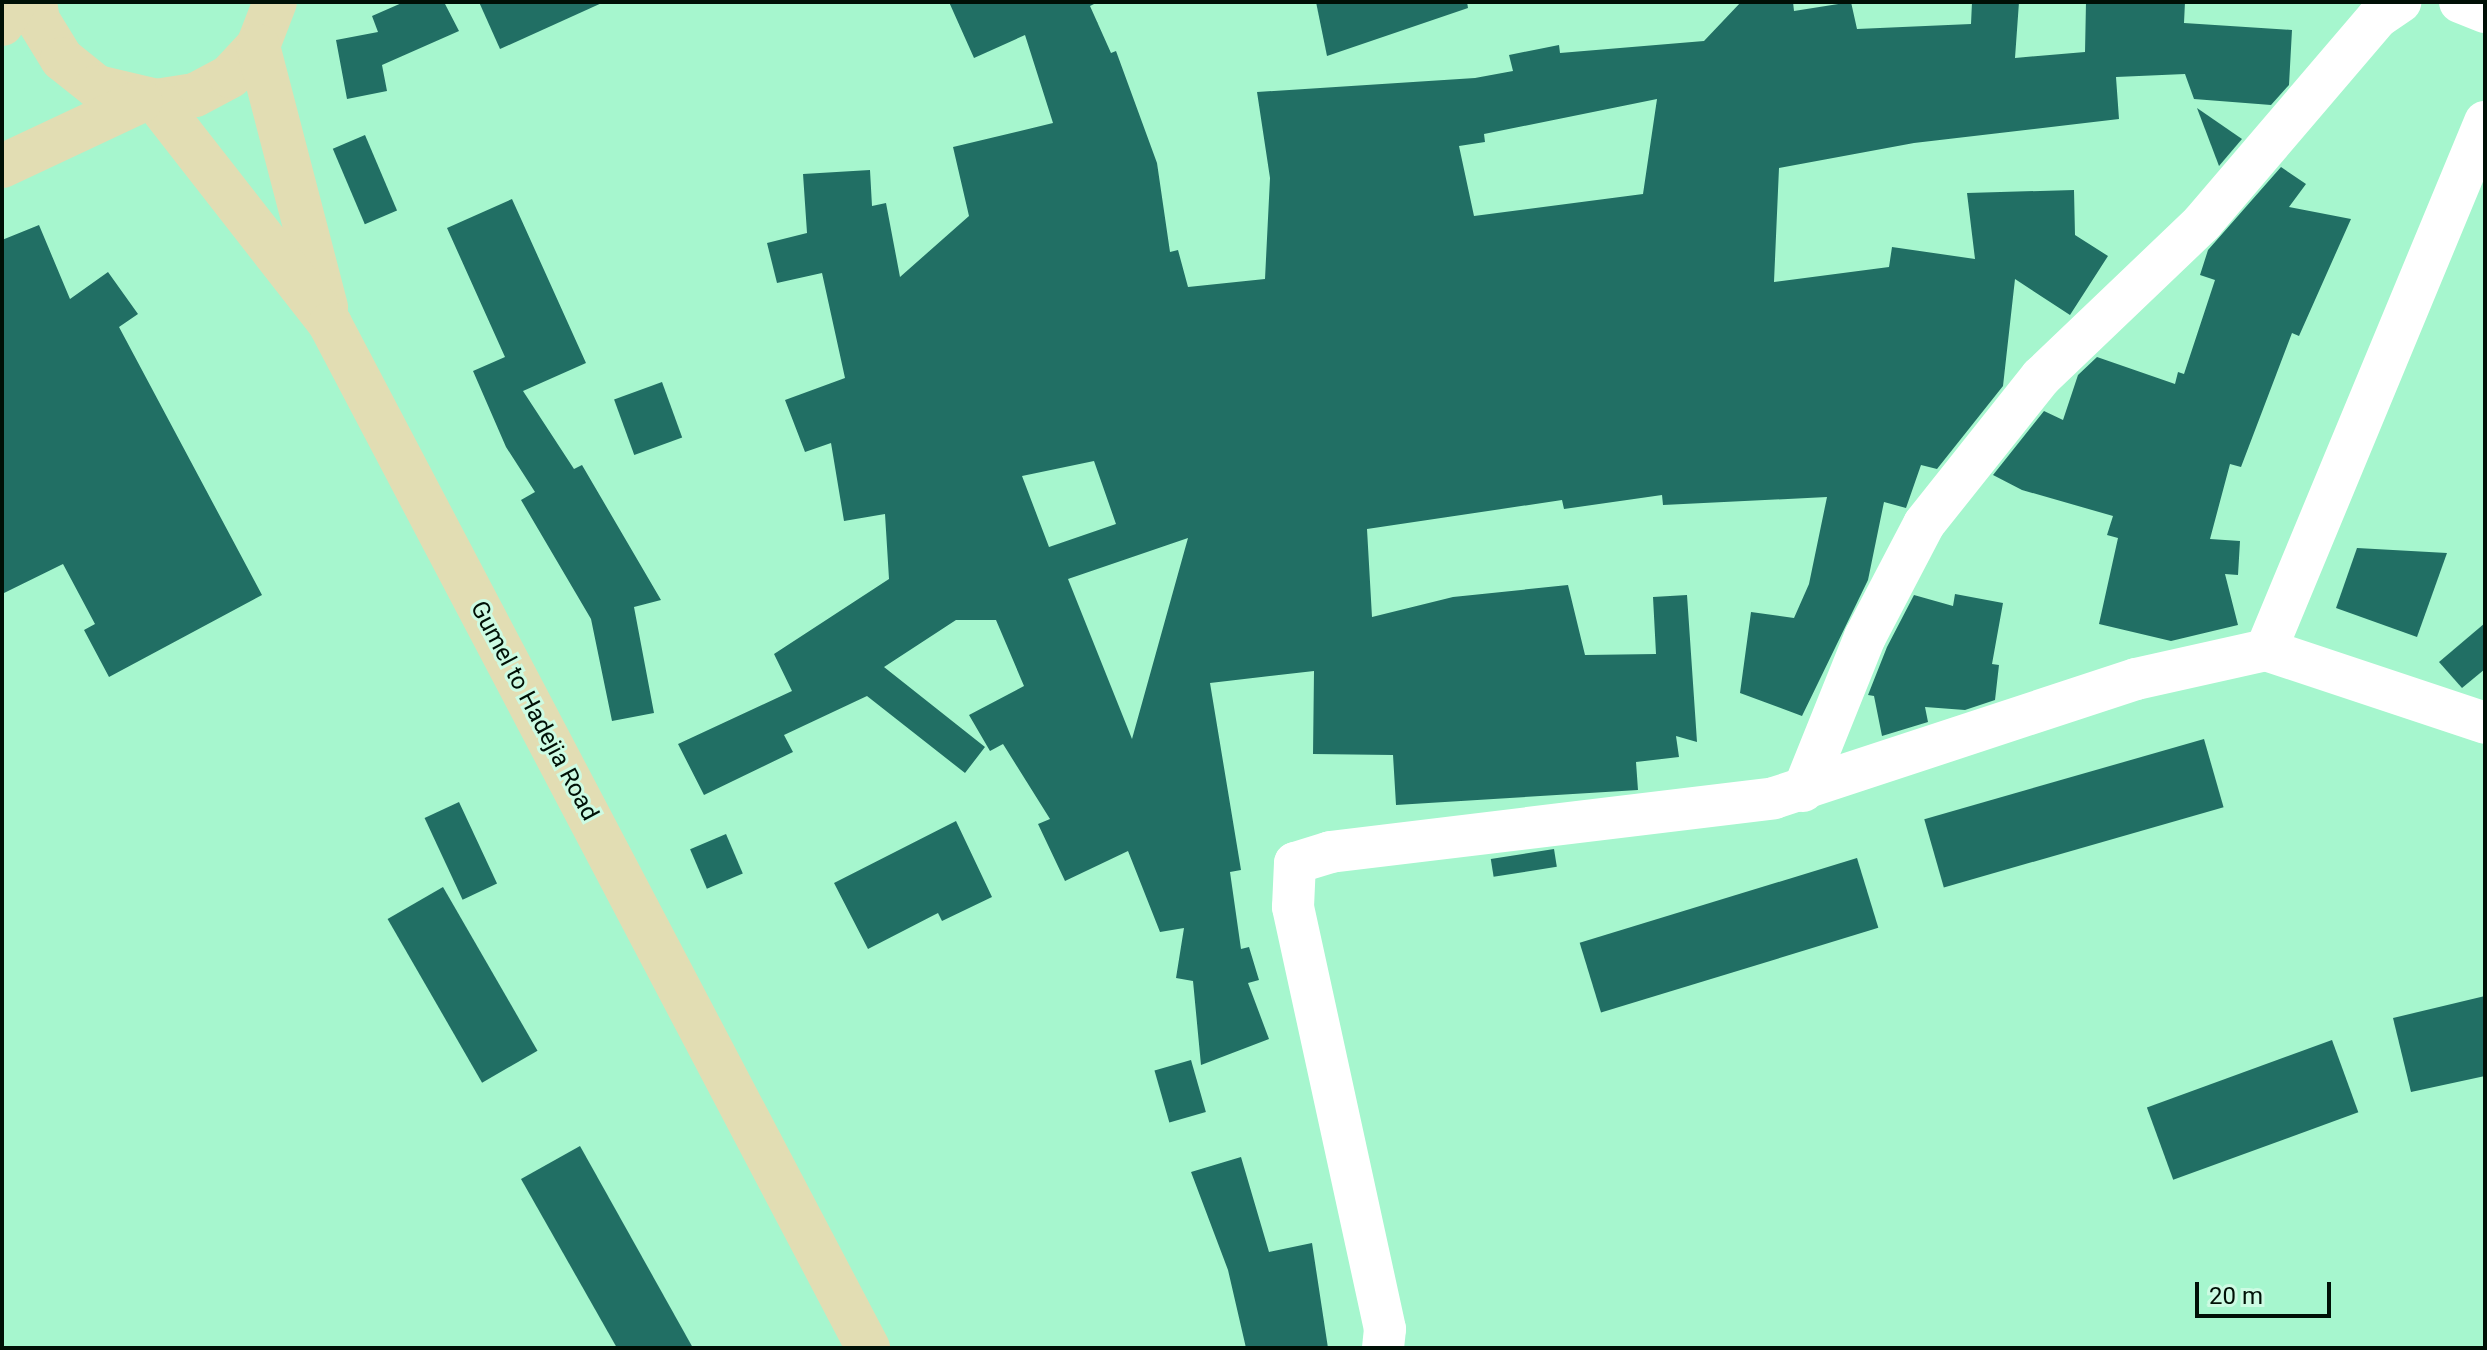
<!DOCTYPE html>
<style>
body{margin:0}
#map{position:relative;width:2487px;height:1350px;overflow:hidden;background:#a6f6ce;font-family:Roboto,sans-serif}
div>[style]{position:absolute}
.building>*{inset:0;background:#216f64;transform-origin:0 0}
.minor>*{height:42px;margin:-21px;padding:0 21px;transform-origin:21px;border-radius:21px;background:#fff}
.primary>*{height:44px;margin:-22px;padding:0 22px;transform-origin:22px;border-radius:22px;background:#e2ddb3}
span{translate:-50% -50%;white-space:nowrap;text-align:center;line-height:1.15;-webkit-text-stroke:6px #cdfbe3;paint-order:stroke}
.street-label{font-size:24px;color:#001006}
.frame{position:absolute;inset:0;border:4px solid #001006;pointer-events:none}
.scale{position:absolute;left:2195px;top:1282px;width:136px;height:36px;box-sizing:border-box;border:4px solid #001006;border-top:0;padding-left:10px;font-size:24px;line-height:28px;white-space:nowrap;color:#001006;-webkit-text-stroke:6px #cdfbe3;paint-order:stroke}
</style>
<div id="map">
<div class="building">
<div style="clip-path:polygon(404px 2px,444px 2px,459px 31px,382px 65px,387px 91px,347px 99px,336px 40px,378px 32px,372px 16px)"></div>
<div style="clip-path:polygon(479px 2px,604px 2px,500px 49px)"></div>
<div style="clip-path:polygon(evenodd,949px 2px,1098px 2px,1090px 6px,1111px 53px,1116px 51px,1157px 163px,1170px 252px,1178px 250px,1188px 287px,1265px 279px,1270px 178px,1257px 92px,1475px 78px,1513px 71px,1509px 55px,1559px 45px,1560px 53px,1704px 41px,1741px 2px,1793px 2px,1794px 11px,1851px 2px,1857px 29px,1971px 24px,1972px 2px,2019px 2px,2015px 58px,2085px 52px,2086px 2px,2185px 2px,2184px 23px,2292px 30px,2289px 85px,2271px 105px,2194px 99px,2185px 74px,2116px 77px,2119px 119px,1914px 143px,1779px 168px,1774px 282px,1889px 267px,1892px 247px,1975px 259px,1967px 193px,2074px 190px,2075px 235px,2108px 256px,2070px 315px,2015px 279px,2003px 386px,1937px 469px,1921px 465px,1906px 508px,1884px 502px,1868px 580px,1802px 716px,1740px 693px,1751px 612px,1794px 618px,1809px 584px,1827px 497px,1663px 505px,1662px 495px,1564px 509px,1562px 500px,1367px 529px,1372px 617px,1453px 597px,1568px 585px,1585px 655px,1656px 654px,1653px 597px,1687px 595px,1697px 742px,1676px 736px,1679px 757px,1636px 762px,1638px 790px,1396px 805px,1393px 755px,1313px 754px,1314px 671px,1210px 683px,1241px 870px,1230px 872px,1241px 949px,1249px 947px,1259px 980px,1248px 983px,1269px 1039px,1201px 1065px,1193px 981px,1176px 978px,1184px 928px,1160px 932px,1128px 851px,1065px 881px,1038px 824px,1050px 819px,1003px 744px,990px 751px,969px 715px,1024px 686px,996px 620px,956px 620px,884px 667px,985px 747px,965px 773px,867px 696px,784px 735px,793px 752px,704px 795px,678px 744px,792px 691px,774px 654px,889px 579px,885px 514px,844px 521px,831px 443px,805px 452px,785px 400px,845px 378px,822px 273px,777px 283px,767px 243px,807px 233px,803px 174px,870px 170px,872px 206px,886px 203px,900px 277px,969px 216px,953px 147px,1053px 123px,1025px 35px,974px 58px,949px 2px,1657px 99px,1643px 194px,1474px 216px,1459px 146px,1485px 142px,1484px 134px,1657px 99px,949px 2px,1094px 461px,1116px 524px,1049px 547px,1022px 476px,1094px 461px,949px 2px,1188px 538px,1132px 739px,1068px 579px,1188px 538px)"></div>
<div style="clip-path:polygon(1316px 2px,1467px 2px,1468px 8px,1327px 56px)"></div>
<div style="clip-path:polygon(2197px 108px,2242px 139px,2219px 166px)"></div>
<div style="left:365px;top:135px;width:82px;height:35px;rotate:67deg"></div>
<div style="clip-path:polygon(2281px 167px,2306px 184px,2289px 207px,2351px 219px,2299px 336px,2292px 333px,2241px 467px,2230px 464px,2210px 539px,2240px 541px,2238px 575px,2225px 574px,2238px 625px,2171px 641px,2099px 624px,2118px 538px,2107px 535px,2113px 516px,2022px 490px,1993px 475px,2044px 411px,2063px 420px,2078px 375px,2097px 357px,2175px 384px,2178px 372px,2184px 374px,2215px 280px,2200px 275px,2208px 250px)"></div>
<div style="clip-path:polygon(512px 199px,586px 363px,523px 391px,574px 469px,582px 465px,661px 600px,634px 607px,654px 713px,612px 721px,591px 619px,521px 500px,535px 492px,506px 447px,473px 371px,505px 357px,447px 228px)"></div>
<div style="clip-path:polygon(39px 225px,70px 299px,108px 272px,138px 314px,119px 327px,262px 595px,109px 677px,84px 630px,95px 624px,63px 564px,2px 594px,2px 240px)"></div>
<div style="left:662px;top:382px;width:59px;height:51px;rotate:70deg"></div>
<div style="clip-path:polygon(2357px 548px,2447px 553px,2417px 637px,2336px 608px)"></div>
<div style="clip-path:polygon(1955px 594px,2003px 603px,1992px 664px,1999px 665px,1995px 700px,1965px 710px,1925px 707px,1928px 722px,1882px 736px,1874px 696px,1868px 695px,1887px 647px,1914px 595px,1953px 606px)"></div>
<div style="clip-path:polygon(2485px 623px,2485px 669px,2462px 688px,2439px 662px)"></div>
<div style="left:2204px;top:739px;width:71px;height:291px;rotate:74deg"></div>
<div style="left:459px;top:802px;width:90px;height:38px;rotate:65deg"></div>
<div style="clip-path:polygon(956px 821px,992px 897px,942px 921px,938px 913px,868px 949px,834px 883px)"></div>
<div style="left:726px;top:834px;width:43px;height:39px;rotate:67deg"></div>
<div style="left:1554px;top:849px;width:18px;height:64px;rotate:81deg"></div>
<div style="left:1857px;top:858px;width:73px;height:290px;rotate:73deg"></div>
<div style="left:443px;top:887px;width:189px;height:64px;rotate:60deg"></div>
<div style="clip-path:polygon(2485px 996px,2485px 1076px,2411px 1092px,2393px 1018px)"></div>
<div style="left:2332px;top:1040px;width:77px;height:197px;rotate:70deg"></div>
<div style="left:1191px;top:1060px;width:54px;height:38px;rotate:74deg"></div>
<div style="clip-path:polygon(580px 1146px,693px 1348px,617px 1348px,521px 1179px)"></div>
<div style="clip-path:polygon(1241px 1157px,1269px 1252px,1312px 1243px,1328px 1348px,1246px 1348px,1228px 1270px,1191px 1172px)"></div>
</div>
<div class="minor">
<div style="left:2460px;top:2px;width:27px;rotate:22deg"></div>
<div style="left:2266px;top:650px;width:572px;rotate:-67.47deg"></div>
<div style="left:1803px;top:791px;width:166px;rotate:-68.1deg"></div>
<div style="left:1865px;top:637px;width:127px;rotate:-62.4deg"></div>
<div style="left:1924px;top:524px;width:188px;rotate:-51.5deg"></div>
<div style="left:2041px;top:377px;width:223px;rotate:-43.7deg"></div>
<div style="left:2202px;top:223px;width:271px;rotate:-49.5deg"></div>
<div style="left:2378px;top:17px;width:27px;rotate:-34deg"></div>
<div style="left:1383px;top:1348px;width:19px;rotate:-84deg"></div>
<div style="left:1385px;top:1329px;width:432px;rotate:-102.3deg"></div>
<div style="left:1293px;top:907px;width:44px;rotate:-87.4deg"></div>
<div style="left:1295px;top:863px;width:37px;rotate:-17deg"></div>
<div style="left:1330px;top:852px;width:447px;rotate:-6.9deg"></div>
<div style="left:1774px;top:798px;width:381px;rotate:-18.2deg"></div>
<div style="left:2136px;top:679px;width:133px;rotate:-12.6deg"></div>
<div style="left:2266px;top:650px;width:231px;rotate:18.4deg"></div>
</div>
<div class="primary">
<div style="left:35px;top:2px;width:18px;rotate:81deg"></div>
<div style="left:38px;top:20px;width:46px;rotate:58.4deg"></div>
<div style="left:62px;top:59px;width:45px;rotate:38.7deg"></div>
<div style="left:97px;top:87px;width:61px;rotate:13.3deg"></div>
<div style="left:156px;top:101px;width:39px;rotate:-9deg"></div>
<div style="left:195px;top:95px;width:40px;rotate:-28deg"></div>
<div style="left:230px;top:76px;width:41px;rotate:-47deg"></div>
<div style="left:258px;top:46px;width:47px;rotate:-68.9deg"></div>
<div style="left:2px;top:24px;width:26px;rotate:-59deg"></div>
<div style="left:258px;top:46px;width:270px;rotate:75.4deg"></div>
<div style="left:156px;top:101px;width:283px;rotate:52deg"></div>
<div style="left:330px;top:324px;width:1157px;rotate:62.28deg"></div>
<div style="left:2px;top:166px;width:153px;rotate:-25.1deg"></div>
</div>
<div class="street-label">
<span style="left:534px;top:711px;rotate:62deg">Gumel to Hadejia Road</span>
</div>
<div class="frame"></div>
<div class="scale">20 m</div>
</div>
